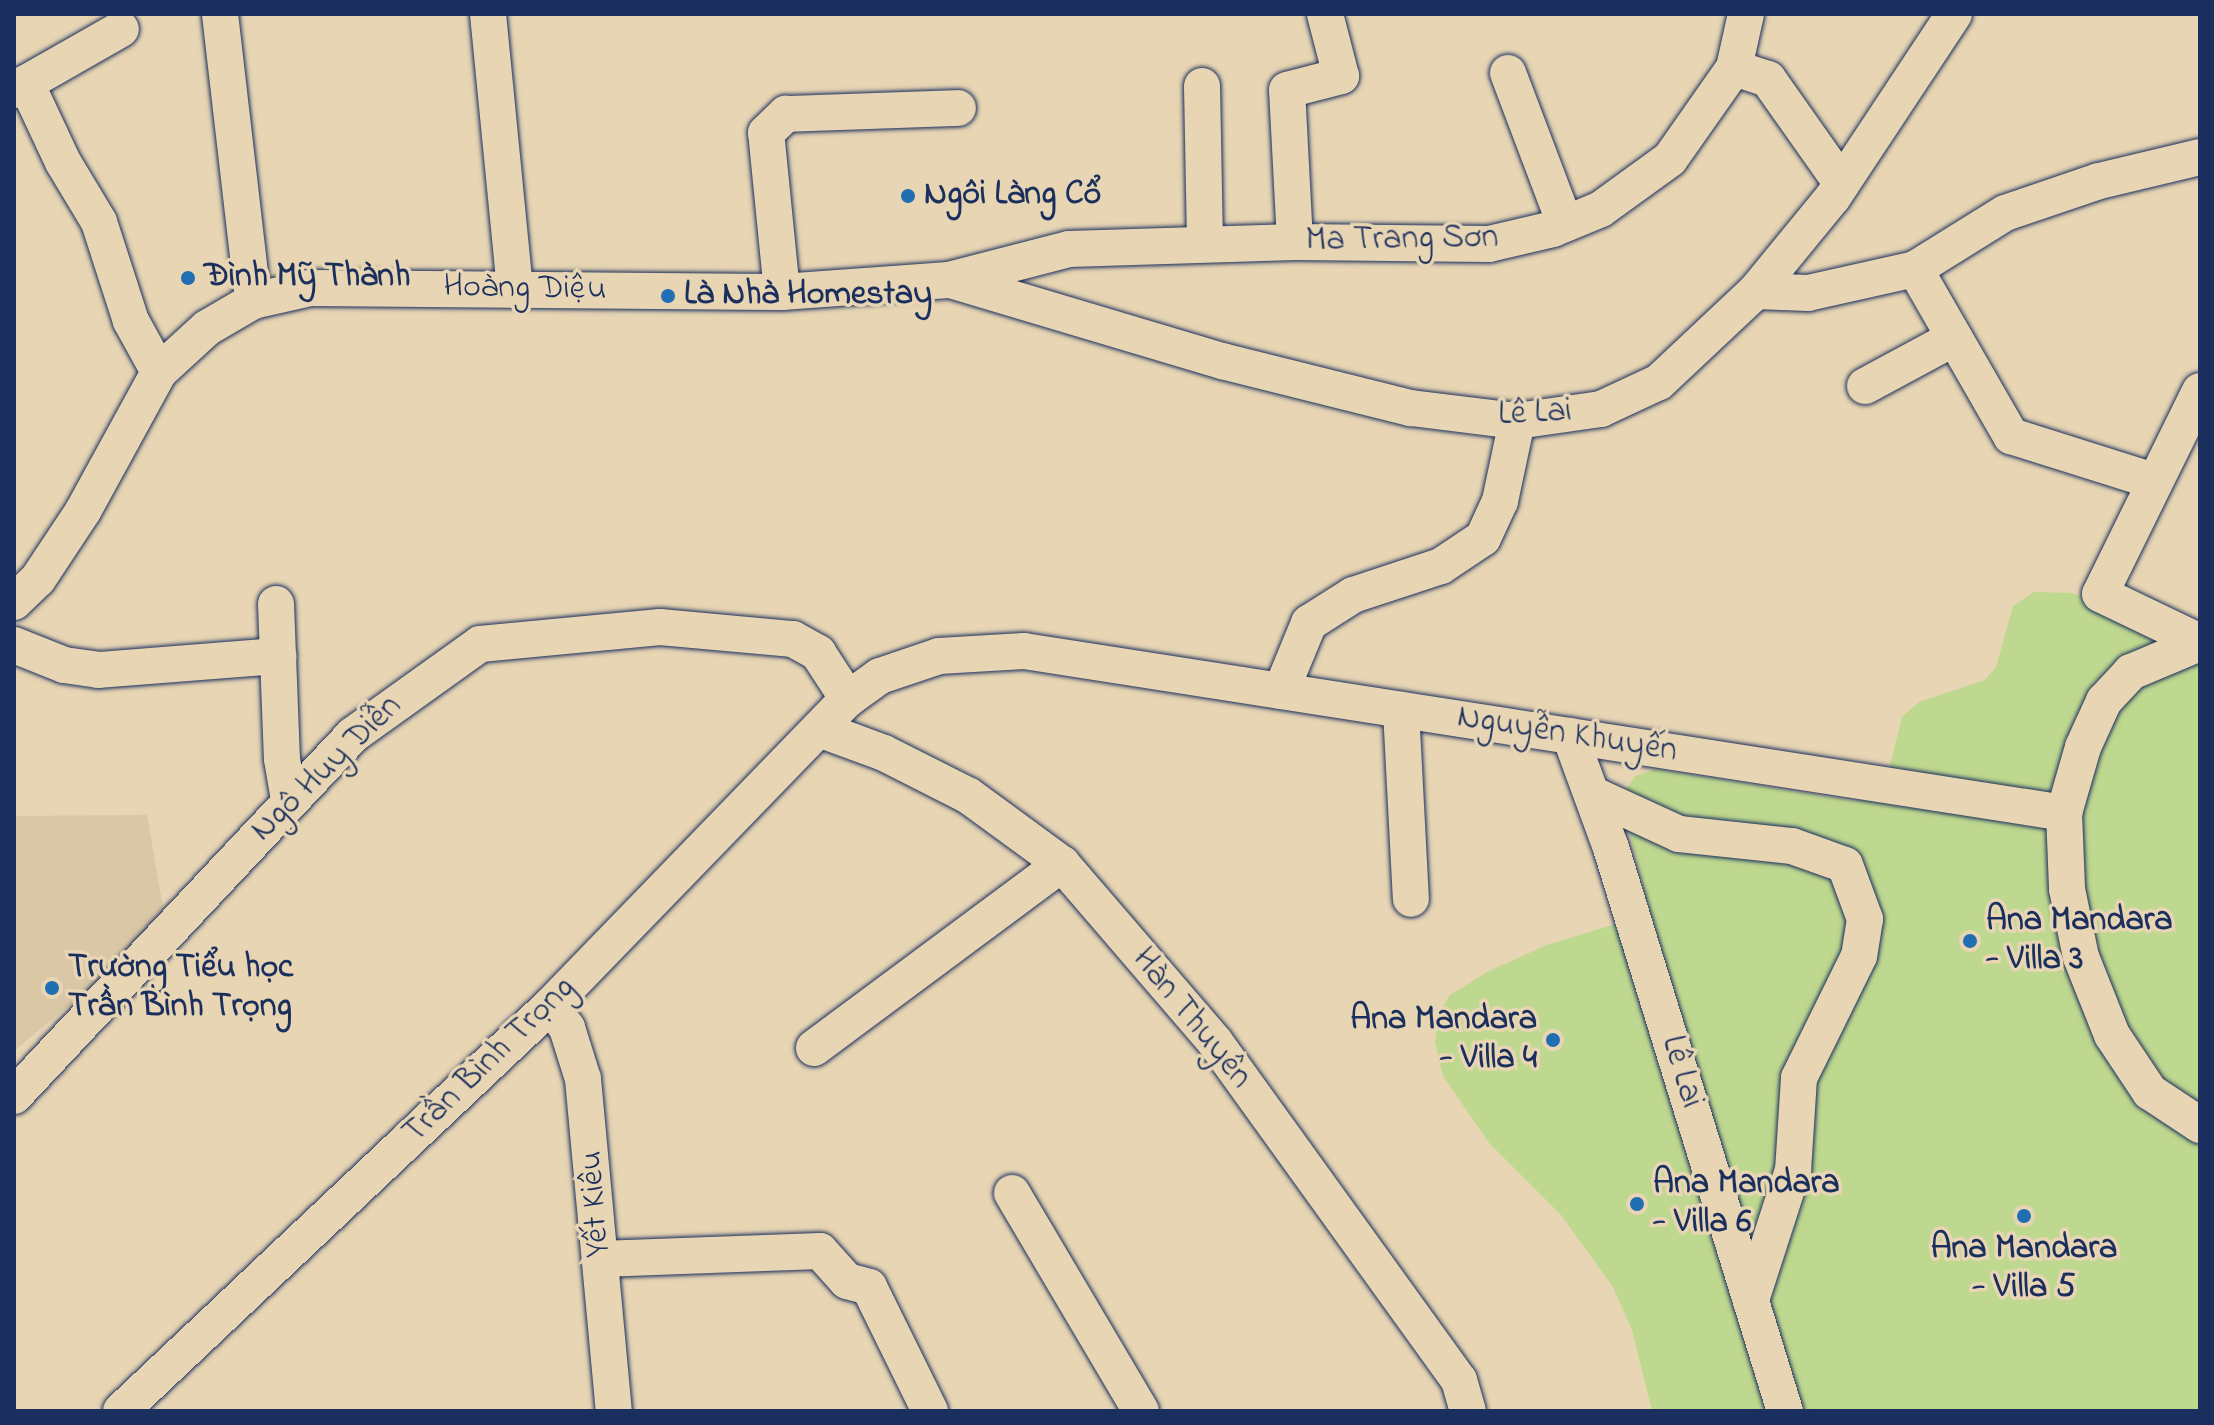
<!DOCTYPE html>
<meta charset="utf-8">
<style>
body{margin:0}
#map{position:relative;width:2214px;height:1425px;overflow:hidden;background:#e7d5b3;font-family:"Indie Flower",sans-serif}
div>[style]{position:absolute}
.built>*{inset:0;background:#d9c7a5}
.green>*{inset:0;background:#bfd88f}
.roads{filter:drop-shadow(0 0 2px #1b2f5e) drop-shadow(0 0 2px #1b2f5e)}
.minor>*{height:36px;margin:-18px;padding:0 18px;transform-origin:18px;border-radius:18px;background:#e7d5b3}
.dots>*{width:22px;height:22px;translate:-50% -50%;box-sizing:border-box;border:4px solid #e7d5b3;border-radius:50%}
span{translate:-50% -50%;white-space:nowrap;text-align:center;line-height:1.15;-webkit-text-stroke:7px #e7d5b3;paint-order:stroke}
.poi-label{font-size:34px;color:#1b2f5e;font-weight:700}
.left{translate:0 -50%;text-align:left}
.right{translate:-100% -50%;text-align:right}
.street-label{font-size:34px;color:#1b2f5e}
.frame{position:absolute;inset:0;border:16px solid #1b2f5e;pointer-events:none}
</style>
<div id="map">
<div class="built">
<div style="clip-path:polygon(147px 815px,166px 925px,14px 1051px,14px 816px)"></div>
</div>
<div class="green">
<div style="clip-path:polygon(2034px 592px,2072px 593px,2200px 632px,2200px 1411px,1652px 1411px,1632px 1330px,1613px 1287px,1561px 1215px,1489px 1143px,1443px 1076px,1435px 1042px,1439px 1012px,1450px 995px,1489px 971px,1547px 945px,1622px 922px,1640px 909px,1645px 895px,1625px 814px,1624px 793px,1635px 776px,1656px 769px,1854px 801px,1876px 794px,1887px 777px,1902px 717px,1919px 702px,1985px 680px,1996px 667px,2013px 606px)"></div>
</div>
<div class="roads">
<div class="minor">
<div style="left:220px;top:14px;width:289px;rotate:83.4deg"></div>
<div style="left:488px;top:14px;width:275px;rotate:84.4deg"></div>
<div style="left:1734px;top:68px;width:36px;rotate:18deg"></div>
<div style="left:1768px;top:79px;width:128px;rotate:54.8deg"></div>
<div style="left:1508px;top:73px;width:161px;rotate:69.3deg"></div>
<div style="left:26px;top:83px;width:87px;rotate:64.9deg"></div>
<div style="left:63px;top:162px;width:70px;rotate:59deg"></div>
<div style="left:99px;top:222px;width:104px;rotate:72.1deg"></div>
<div style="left:131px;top:321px;width:58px;rotate:61.2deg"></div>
<div style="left:1202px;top:86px;width:158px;rotate:88.9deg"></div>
<div style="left:14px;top:90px;width:123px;rotate:-29.7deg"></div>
<div style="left:1295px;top:242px;width:152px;rotate:-93deg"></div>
<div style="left:1287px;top:90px;width:56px;rotate:-14.5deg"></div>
<div style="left:1341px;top:76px;width:64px;rotate:-104.5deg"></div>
<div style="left:1915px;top:269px;width:193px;rotate:60.1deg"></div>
<div style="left:2011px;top:436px;width:150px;rotate:17.5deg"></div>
<div style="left:950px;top:280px;width:284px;rotate:16.6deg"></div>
<div style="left:1222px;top:361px;width:195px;rotate:14deg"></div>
<div style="left:1411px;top:408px;width:107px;rotate:7deg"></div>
<div style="left:1517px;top:421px;width:85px;rotate:-8.1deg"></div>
<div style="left:1601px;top:409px;width:64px;rotate:-25deg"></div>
<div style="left:1659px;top:382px;width:133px;rotate:-43.2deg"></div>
<div style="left:1756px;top:291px;width:122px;rotate:-50.7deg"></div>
<div style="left:1833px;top:197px;width:219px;rotate:-56.5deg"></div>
<div style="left:1756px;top:291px;width:52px;rotate:2.2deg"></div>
<div style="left:1808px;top:293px;width:110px;rotate:-12.6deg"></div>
<div style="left:1915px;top:269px;width:106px;rotate:-31.9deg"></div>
<div style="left:2005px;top:213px;width:99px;rotate:-18.8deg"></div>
<div style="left:2099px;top:181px;width:104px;rotate:-13.4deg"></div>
<div style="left:782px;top:292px;width:160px;rotate:-95.7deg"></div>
<div style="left:766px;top:133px;width:28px;rotate:-44deg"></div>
<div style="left:786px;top:114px;width:172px;rotate:-2deg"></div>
<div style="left:1865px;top:386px;width:101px;rotate:-28.3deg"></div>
<div style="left:2200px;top:391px;width:226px;rotate:116.2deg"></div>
<div style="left:2100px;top:594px;width:111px;rotate:25.6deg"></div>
<div style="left:14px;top:602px;width:33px;rotate:-44deg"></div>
<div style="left:38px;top:579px;width:82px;rotate:-56.5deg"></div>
<div style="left:83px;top:511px;width:158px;rotate:-61.3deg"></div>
<div style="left:159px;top:372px;width:65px;rotate:-42.5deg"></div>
<div style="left:207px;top:328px;width:53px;rotate:-30.4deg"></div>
<div style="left:253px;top:301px;width:58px;rotate:-12.8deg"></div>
<div style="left:310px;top:288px;width:472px;rotate:0.5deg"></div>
<div style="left:782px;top:292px;width:167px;rotate:-4.1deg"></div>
<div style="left:949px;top:280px;width:124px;rotate:-14.5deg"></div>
<div style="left:1069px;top:249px;width:226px;rotate:-1.8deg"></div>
<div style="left:1295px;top:242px;width:194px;rotate:0.6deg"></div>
<div style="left:1489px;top:244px;width:66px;rotate:-13.2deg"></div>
<div style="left:1553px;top:229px;width:52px;rotate:-22.6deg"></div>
<div style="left:1601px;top:209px;width:85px;rotate:-35.9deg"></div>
<div style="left:1670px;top:159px;width:111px;rotate:-54.9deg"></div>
<div style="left:1734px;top:68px;width:55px;rotate:-77.5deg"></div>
<div style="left:276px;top:604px;width:155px;rotate:87.8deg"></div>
<div style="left:282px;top:759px;width:42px;rotate:80.3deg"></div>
<div style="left:14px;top:645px;width:54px;rotate:21.8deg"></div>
<div style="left:64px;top:665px;width:35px;rotate:8deg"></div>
<div style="left:99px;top:670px;width:180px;rotate:-4.5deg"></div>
<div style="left:1281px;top:691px;width:74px;rotate:-67.6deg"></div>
<div style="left:1309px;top:623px;width:52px;rotate:-32.5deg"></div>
<div style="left:1353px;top:595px;width:93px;rotate:-18.2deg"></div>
<div style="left:1441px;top:566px;width:50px;rotate:-33.7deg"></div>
<div style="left:1483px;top:538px;width:41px;rotate:-65.3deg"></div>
<div style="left:1500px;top:501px;width:82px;rotate:-78deg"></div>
<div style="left:1401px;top:710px;width:189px;rotate:87deg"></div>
<div style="left:819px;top:729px;width:69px;rotate:20.3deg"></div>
<div style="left:884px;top:753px;width:95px;rotate:26.8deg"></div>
<div style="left:969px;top:796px;width:115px;rotate:36.2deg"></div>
<div style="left:1062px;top:864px;width:235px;rotate:49.3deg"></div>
<div style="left:1215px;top:1042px;width:417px;rotate:54.2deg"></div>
<div style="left:1459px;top:1380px;width:32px;rotate:74deg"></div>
<div style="left:1570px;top:736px;width:119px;rotate:69.9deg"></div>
<div style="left:1611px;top:848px;width:589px;rotate:72.83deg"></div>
<div style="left:1592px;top:794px;width:96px;rotate:24.7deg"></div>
<div style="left:1679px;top:834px;width:114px;rotate:6.1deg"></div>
<div style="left:1792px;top:846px;width:56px;rotate:19.7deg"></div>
<div style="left:1845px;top:865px;width:58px;rotate:69.7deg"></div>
<div style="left:1865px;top:919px;width:37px;rotate:99deg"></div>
<div style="left:1859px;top:956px;width:136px;rotate:116.2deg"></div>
<div style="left:1799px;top:1078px;width:92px;rotate:93.7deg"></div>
<div style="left:1793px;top:1170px;width:137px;rotate:107.9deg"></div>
<div style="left:2064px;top:813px;width:76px;rotate:87.7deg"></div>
<div style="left:2067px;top:889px;width:69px;rotate:78.4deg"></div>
<div style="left:2081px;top:957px;width:84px;rotate:68.3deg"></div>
<div style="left:2112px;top:1035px;width:69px;rotate:56.3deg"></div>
<div style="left:2150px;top:1092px;width:60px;rotate:33.4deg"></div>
<div style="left:550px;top:1006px;width:28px;rotate:52deg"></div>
<div style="left:567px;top:1028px;width:53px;rotate:72.6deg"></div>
<div style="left:583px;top:1079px;width:333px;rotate:84.7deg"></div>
<div style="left:814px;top:1048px;width:309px;rotate:-36.6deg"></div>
<div style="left:14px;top:1096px;width:495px;rotate:-46.8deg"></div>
<div style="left:353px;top:735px;width:156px;rotate:-35.6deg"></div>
<div style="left:480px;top:644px;width:181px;rotate:-5.4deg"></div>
<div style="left:660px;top:627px;width:134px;rotate:5.2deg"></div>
<div style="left:793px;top:639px;width:29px;rotate:29deg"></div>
<div style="left:818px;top:653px;width:55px;rotate:56.9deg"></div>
<div style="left:1012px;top:1193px;width:253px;rotate:59.4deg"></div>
<div style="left:600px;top:1259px;width:220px;rotate:-2.1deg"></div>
<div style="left:820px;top:1251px;width:40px;rotate:48deg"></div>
<div style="left:847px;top:1281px;width:23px;rotate:15deg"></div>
<div style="left:869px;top:1287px;width:138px;rotate:63.8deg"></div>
<div style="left:121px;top:1411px;width:590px;rotate:-43.35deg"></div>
<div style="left:550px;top:1006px;width:428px;rotate:-45.9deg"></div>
<div style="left:848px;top:699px;width:39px;rotate:-36deg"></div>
<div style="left:880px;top:676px;width:62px;rotate:-18.7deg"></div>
<div style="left:939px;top:656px;width:85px;rotate:-3.4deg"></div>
<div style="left:1024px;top:651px;width:1053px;rotate:8.85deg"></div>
<div style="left:2064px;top:813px;width:69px;rotate:-73.9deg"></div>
<div style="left:2083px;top:747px;width:51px;rotate:-65.5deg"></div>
<div style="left:2104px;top:701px;width:40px;rotate:-47deg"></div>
<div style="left:2131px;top:672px;width:75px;rotate:-22.8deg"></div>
</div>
</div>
<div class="dots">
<div style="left:908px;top:196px;background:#1f6fb2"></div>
<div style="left:188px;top:278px;background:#1f6fb2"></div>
<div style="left:668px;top:296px;background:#1f6fb2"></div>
<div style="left:1970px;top:941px;background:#1f6fb2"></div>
<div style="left:52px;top:988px;background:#1f6fb2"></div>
<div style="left:1553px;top:1040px;background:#1f6fb2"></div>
<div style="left:1637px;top:1204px;background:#1f6fb2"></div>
<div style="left:2024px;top:1216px;background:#1f6fb2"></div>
</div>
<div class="poi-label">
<span class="left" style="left:924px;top:196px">Ngôi Làng Cổ</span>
<span class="left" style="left:204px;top:278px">Đình Mỹ Thành</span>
<span class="left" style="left:684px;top:296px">Là Nhà Homestay</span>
<span class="left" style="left:1986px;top:941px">Ana Mandara<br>- Villa 3</span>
<span class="left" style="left:68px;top:988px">Trường Tiểu học<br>Trần Bình Trọng</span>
<span class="right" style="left:1537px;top:1040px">Ana Mandara<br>- Villa 4</span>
<span class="left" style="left:1653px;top:1204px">Ana Mandara<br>- Villa 6</span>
<span style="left:2024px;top:1269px">Ana Mandara<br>- Villa 5</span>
</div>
<div class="street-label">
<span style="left:1402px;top:240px;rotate:-1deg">Ma Trang Sơn</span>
<span style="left:525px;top:289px;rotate:1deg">Hoàng Diệu</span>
<span style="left:1535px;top:414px;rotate:-3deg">Lê Lai</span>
<span style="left:1567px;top:735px;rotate:9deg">Nguyễn Khuyến</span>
<span style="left:327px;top:769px;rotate:-44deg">Ngô Huy Diễn</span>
<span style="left:1191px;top:1019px;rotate:51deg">Hàn Thuyên</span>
<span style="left:490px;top:1061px;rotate:-44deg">Trần Bình Trọng</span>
<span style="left:1681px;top:1072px;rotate:73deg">Lê Lai</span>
<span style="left:596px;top:1204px;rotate:-94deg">Yết Kiêu</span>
</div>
<div class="frame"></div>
</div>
